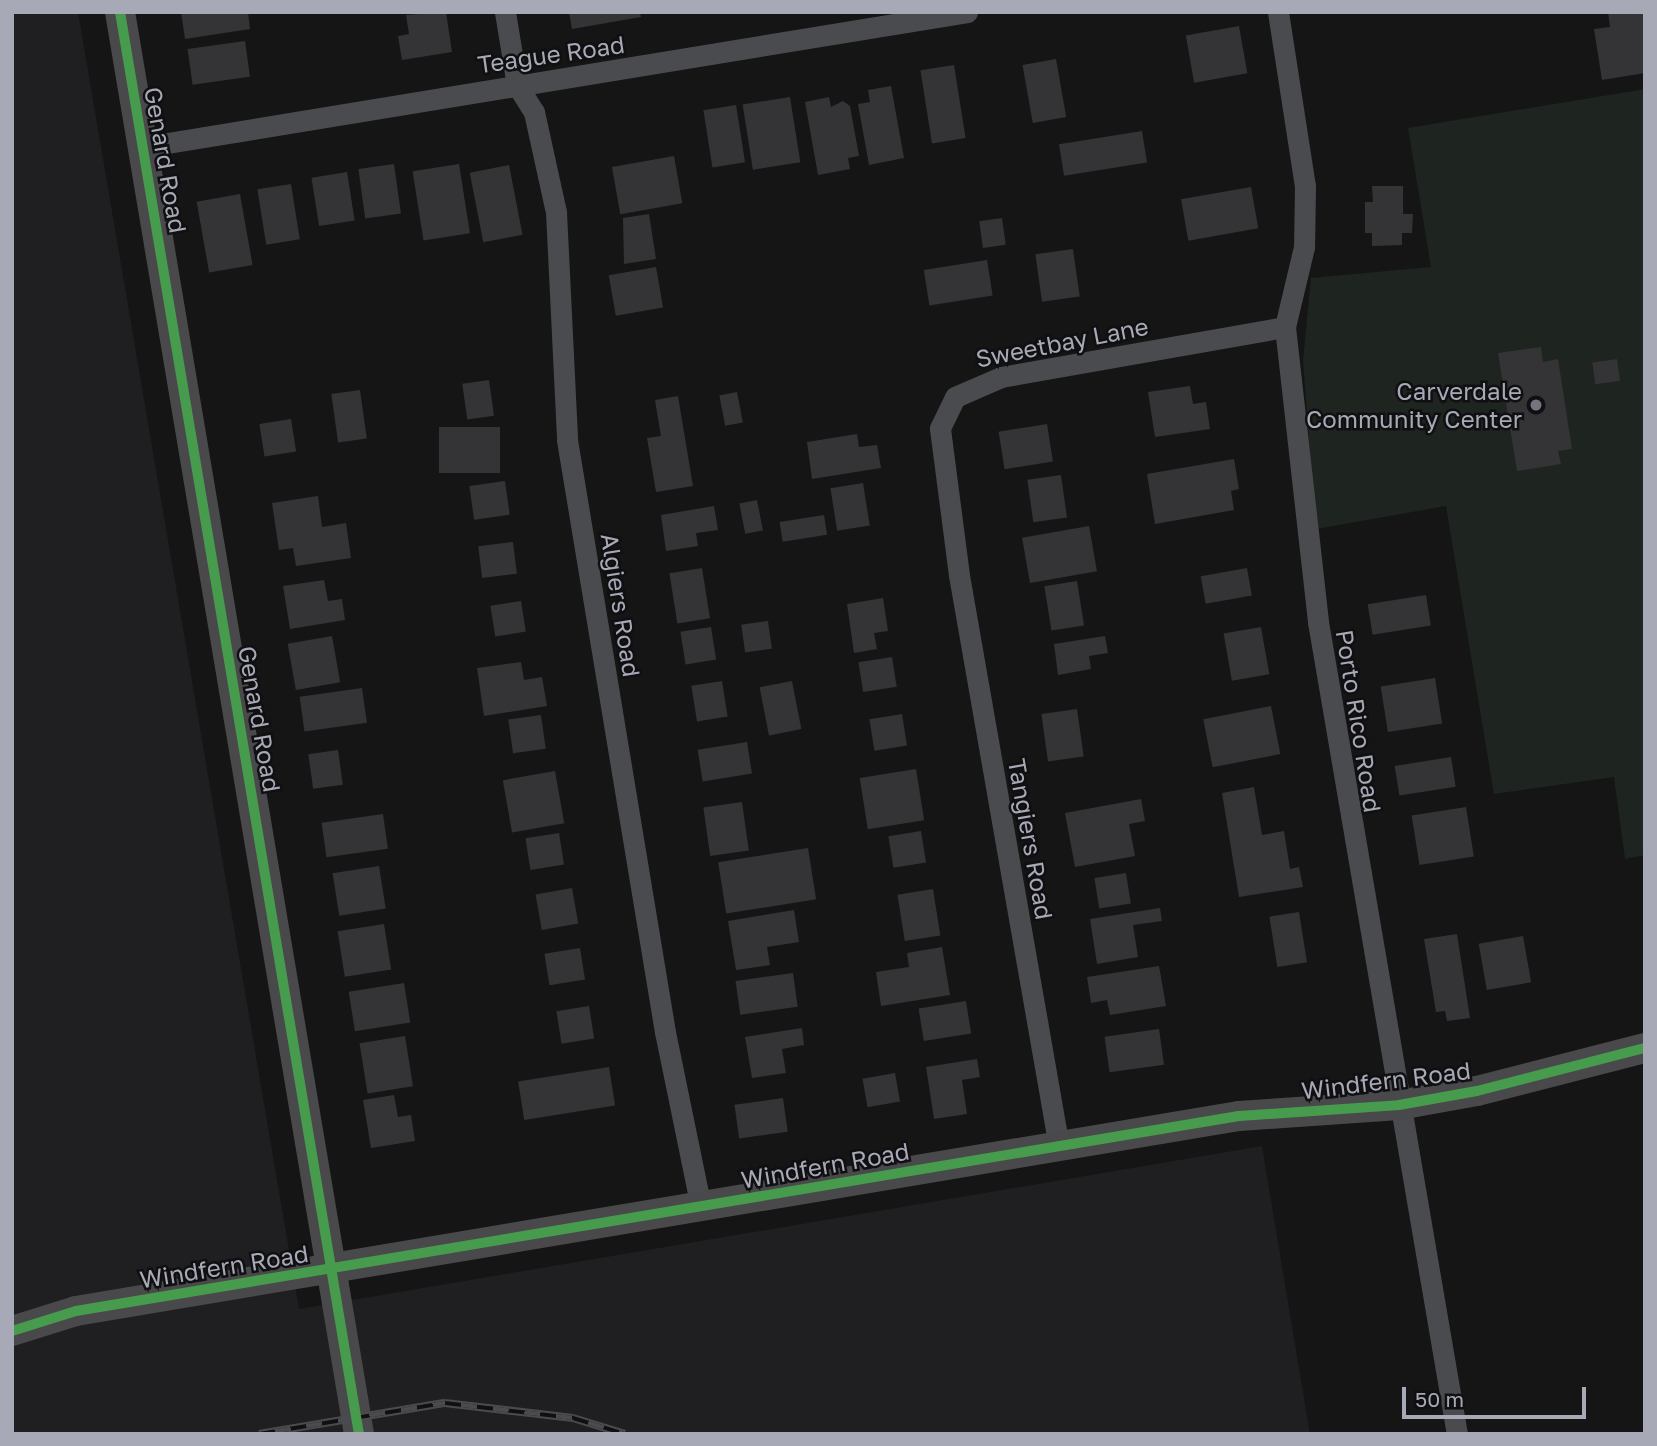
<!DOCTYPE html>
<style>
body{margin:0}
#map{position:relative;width:1657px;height:1446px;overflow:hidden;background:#151515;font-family:"Golos Text",sans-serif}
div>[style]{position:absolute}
.built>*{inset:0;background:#1f1f21}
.green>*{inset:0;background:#1e241f}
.building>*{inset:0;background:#343436;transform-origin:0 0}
.street>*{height:21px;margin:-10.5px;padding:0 10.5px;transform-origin:10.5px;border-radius:10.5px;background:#4a4b4e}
.secondary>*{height:30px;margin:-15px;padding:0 15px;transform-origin:15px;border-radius:15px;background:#49494c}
.rail>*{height:8px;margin-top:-4px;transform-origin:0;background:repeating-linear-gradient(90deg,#100f11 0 16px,#4a4b4e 0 32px);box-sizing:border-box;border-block:2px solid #4a4b4e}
.cycleway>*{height:10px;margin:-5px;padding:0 5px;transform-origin:5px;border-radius:5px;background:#469c4c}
.dots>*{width:19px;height:19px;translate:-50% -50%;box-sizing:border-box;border:4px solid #100f11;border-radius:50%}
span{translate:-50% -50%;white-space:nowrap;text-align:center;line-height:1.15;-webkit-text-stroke:5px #100f11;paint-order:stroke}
.street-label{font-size:24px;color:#a7a9b6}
.poi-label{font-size:24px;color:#a7a9b6}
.right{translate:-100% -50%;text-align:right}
.frame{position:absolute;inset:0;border:14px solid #a7a9b6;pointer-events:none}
.scale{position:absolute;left:1402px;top:1387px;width:184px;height:32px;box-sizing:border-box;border:4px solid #a7a9b6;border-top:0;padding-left:9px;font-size:21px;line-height:24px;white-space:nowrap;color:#a7a9b6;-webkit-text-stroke:5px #100f11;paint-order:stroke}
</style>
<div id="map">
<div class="built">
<div style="clip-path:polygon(12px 12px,78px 12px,299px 1309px,1262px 1146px,1310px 1434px,12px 1434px)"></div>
</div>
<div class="green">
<div style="clip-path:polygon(1645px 89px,1645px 855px,1625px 859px,1614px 777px,1494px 794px,1446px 506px,1316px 529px,1303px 360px,1311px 278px,1431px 267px,1408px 128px)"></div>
</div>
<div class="building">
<div style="clip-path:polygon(181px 12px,248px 12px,250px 29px,185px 39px)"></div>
<div style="clip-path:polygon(446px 12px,452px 52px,402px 60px,398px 36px,409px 34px,406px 15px)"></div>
<div style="clip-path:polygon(569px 12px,640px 12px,641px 17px,572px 29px)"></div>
<div style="clip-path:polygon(1608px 12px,1645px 12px,1645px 73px,1602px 80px,1594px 29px,1610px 27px)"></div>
<div style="left:1239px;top:26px;width:48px;height:54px;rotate:80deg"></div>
<div style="left:245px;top:41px;width:36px;height:58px;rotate:82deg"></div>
<div style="left:1056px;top:59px;width:59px;height:34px;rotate:80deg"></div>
<div style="left:954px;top:65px;width:74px;height:34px;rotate:81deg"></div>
<div style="clip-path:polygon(891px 86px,904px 158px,869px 165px,858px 104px,870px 102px,868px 90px)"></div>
<div style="left:790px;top:97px;width:66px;height:48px;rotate:81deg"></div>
<div style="clip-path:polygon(829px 97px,831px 107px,843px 101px,850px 106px,859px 156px,848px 158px,850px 169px,818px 175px,805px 102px)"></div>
<div style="left:736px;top:105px;width:58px;height:33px;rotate:81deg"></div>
<div style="left:1142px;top:131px;width:32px;height:84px;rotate:81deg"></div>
<div style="left:674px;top:156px;width:48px;height:63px;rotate:80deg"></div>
<div style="left:394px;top:164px;width:50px;height:36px;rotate:82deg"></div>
<div style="left:459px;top:164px;width:70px;height:47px;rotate:81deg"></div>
<div style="left:509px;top:165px;width:71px;height:40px;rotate:79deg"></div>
<div style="left:347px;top:172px;width:49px;height:36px;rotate:81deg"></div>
<div style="left:291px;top:184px;width:56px;height:34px;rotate:81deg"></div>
<div style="clip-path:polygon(1372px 186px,1403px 186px,1403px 214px,1413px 214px,1412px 233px,1402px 233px,1402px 245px,1372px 246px,1372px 233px,1365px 233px,1365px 202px,1373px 202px)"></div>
<div style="left:1251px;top:187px;width:42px;height:71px;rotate:80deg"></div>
<div style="left:240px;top:194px;width:72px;height:44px;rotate:80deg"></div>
<div style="clip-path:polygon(649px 214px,656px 259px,624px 264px,623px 218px)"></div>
<div style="left:1002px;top:218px;width:27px;height:23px;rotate:82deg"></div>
<div style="left:1073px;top:249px;width:48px;height:38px;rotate:82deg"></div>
<div style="left:987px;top:260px;width:36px;height:64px;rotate:81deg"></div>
<div style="left:656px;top:267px;width:41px;height:48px;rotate:80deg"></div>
<div style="clip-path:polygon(1541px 347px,1543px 362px,1558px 359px,1572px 449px,1558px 451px,1561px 464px,1517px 471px,1498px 353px)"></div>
<div style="left:1617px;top:359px;width:22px;height:25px;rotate:82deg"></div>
<div style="left:489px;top:380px;width:36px;height:27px;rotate:82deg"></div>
<div style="clip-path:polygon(1190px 386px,1193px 404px,1206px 402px,1210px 429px,1155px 437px,1148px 392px)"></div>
<div style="left:360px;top:390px;width:49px;height:29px;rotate:82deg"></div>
<div style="left:737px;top:392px;width:31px;height:18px;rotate:79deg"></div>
<div style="clip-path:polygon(678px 396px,693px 486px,656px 492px,647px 438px,661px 436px,655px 400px)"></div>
<div style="left:291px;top:419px;width:33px;height:32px;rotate:81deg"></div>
<div style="left:1047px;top:424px;width:38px;height:49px;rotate:81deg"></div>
<div style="left:500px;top:427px;width:46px;height:61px;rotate:90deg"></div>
<div style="clip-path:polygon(857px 434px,859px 447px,877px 445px,881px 468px,812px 479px,807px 442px)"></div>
<div style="clip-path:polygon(1234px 459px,1239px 489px,1231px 491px,1234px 510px,1155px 524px,1147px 474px)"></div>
<div style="left:1061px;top:475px;width:43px;height:34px;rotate:82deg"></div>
<div style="left:505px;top:481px;width:34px;height:36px;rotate:82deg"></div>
<div style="left:863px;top:483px;width:43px;height:33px;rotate:81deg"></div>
<div style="clip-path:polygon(318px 496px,322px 527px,346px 523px,351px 558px,296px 566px,293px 548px,279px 550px,272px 503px)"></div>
<div style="left:757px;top:500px;width:31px;height:18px;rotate:79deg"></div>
<div style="clip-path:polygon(714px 506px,718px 530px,696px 533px,698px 546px,666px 551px,661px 515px)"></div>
<div style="left:824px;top:515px;width:20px;height:45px;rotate:81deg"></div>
<div style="left:1089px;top:526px;width:46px;height:68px;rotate:80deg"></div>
<div style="left:513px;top:542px;width:32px;height:35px;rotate:83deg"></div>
<div style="left:702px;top:568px;width:51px;height:33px;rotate:81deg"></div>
<div style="left:1247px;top:568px;width:28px;height:47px;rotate:80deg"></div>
<div style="clip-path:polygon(324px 580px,328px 601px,342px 599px,345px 620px,290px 629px,283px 586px)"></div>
<div style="left:1077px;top:581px;width:45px;height:33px;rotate:81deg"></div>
<div style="left:1426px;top:595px;width:31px;height:59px;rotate:81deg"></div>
<div style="clip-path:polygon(883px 598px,888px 631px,874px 633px,877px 649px,854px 653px,847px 604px)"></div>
<div style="left:521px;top:601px;width:31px;height:31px;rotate:81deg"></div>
<div style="left:768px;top:621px;width:28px;height:27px;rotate:82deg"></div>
<div style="left:711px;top:627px;width:33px;height:31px;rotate:81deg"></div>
<div style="left:1261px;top:627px;width:48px;height:38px;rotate:80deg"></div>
<div style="left:332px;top:636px;width:47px;height:45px;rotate:80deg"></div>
<div style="clip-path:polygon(1105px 636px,1108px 653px,1089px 656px,1091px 669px,1058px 675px,1054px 644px)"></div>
<div style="left:892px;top:657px;width:30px;height:34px;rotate:81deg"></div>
<div style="clip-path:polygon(521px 662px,524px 680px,542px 677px,547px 706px,484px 716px,477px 668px)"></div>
<div style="left:1435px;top:678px;width:46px;height:55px;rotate:81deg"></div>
<div style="left:722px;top:681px;width:36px;height:31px;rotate:81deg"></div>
<div style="left:792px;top:681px;width:49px;height:33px;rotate:79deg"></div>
<div style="left:362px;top:688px;width:35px;height:63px;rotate:82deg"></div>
<div style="left:1271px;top:706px;width:49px;height:69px;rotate:79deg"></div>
<div style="left:1077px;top:709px;width:48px;height:36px;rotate:82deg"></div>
<div style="left:902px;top:714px;width:32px;height:33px;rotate:81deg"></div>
<div style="left:541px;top:715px;width:34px;height:33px;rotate:82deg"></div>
<div style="left:747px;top:742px;width:32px;height:50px;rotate:81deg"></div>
<div style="left:338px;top:750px;width:35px;height:30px;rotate:82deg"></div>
<div style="left:1451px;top:757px;width:30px;height:57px;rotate:81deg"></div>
<div style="left:916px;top:769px;width:52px;height:57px;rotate:81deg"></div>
<div style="left:555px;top:771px;width:53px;height:53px;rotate:80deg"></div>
<div style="clip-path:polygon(1254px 787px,1262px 835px,1284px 831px,1290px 869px,1299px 867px,1303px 887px,1239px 897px,1222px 793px)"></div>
<div style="clip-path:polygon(1141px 799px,1145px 821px,1129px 824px,1135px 856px,1075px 867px,1065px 813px)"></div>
<div style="left:742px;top:802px;width:49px;height:39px;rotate:82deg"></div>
<div style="left:1466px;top:807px;width:50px;height:55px;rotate:81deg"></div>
<div style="left:383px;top:814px;width:35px;height:62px;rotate:82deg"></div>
<div style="left:921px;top:831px;width:32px;height:33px;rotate:81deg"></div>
<div style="left:559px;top:833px;width:32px;height:34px;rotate:81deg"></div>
<div style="left:808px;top:848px;width:52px;height:91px;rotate:81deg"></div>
<div style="left:379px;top:866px;width:43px;height:47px;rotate:81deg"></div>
<div style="left:1126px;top:873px;width:31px;height:32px;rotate:81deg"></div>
<div style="left:572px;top:888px;width:36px;height:37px;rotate:80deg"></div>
<div style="left:933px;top:889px;width:47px;height:36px;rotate:81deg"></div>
<div style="clip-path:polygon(1160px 908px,1162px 921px,1133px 925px,1138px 957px,1097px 964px,1090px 919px)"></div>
<div style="clip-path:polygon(794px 910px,799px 942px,767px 947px,770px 965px,736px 970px,728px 921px)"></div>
<div style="left:1299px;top:912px;width:51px;height:30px;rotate:81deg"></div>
<div style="left:384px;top:924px;width:46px;height:47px;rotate:81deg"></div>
<div style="clip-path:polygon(1457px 934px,1470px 1018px,1447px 1021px,1445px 1011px,1436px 1012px,1424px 939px)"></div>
<div style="left:1523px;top:936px;width:47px;height:45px;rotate:80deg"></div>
<div style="clip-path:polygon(942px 947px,950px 995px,881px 1006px,876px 972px,909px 967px,907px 953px)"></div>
<div style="left:580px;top:948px;width:32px;height:36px;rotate:81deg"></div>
<div style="clip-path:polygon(1159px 966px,1166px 1006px,1110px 1015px,1107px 1000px,1091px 1003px,1087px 977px)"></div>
<div style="left:793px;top:973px;width:34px;height:58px;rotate:82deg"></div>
<div style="left:404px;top:983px;width:40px;height:56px;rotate:81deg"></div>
<div style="left:966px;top:1001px;width:33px;height:48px;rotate:81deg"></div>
<div style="left:589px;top:1006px;width:33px;height:33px;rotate:81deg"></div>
<div style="clip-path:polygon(802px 1028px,804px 1045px,782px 1049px,786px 1073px,752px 1078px,745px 1037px)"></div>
<div style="left:1159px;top:1029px;width:36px;height:55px;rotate:82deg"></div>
<div style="left:405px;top:1036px;width:51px;height:46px;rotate:81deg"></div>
<div style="clip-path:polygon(977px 1059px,980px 1077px,962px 1080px,967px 1114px,934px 1119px,926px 1067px)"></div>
<div style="left:609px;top:1067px;width:39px;height:92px;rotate:81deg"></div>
<div style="left:895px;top:1073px;width:29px;height:33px;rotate:80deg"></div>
<div style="clip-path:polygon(394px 1095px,398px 1117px,411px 1115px,415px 1141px,371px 1148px,363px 1100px)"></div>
<div style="left:783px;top:1098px;width:34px;height:49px;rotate:82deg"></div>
</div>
<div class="street">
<div style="left:505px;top:12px;width:74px;rotate:80.7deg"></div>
<div style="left:517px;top:85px;width:32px;rotate:58deg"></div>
<div style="left:534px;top:112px;width:102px;rotate:77.6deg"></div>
<div style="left:556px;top:212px;width:228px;rotate:87.2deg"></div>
<div style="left:567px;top:440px;width:600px;rotate:80.6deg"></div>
<div style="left:665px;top:1032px;width:180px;rotate:78.4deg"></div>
<div style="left:1278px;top:12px;width:176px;rotate:81.2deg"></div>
<div style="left:1305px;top:186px;width:61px;rotate:90.9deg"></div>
<div style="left:1304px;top:247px;width:82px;rotate:103.4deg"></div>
<div style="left:1285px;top:327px;width:297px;rotate:83.6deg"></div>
<div style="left:1318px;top:622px;width:824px;rotate:80.29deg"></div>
<div style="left:143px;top:147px;width:835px;rotate:-9.3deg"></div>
<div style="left:1059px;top:1147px;width:581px;rotate:-99.92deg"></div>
<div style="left:959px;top:575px;width:148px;rotate:-97.4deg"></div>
<div style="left:940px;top:428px;width:34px;rotate:-64deg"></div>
<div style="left:955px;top:397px;width:50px;rotate:-23.5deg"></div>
<div style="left:1001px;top:377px;width:288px;rotate:-10deg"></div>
</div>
<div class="secondary">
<div style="left:120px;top:12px;width:1442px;rotate:80.46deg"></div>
<div style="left:12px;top:1331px;width:67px;rotate:-17.4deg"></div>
<div style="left:76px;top:1311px;width:1179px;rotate:-9.52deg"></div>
<div style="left:1239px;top:1116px;width:160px;rotate:-3.9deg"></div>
<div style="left:1399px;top:1105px;width:79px;rotate:-10.2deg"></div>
<div style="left:1477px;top:1091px;width:173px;rotate:-14.4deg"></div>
</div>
<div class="rail">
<div style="left:259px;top:1434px;width:189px;rotate:-9.5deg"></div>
<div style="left:445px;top:1403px;width:129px;rotate:6.7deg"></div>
<div style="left:573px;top:1418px;width:54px;rotate:17.1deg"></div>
</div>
<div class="cycleway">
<div style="left:120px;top:12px;width:1442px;rotate:80.46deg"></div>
<div style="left:12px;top:1331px;width:67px;rotate:-17.4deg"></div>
<div style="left:76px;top:1311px;width:1179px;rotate:-9.52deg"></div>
<div style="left:1239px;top:1116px;width:160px;rotate:-3.9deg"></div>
<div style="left:1399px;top:1105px;width:79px;rotate:-10.2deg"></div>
<div style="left:1477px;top:1091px;width:173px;rotate:-14.4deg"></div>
</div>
<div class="dots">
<div style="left:1536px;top:405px;background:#74757e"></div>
</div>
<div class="street-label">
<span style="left:551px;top:54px;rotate:-8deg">Teague Road</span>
<span style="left:166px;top:160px;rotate:80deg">Genard Road</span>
<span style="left:1062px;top:342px;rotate:-11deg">Sweetbay Lane</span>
<span style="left:621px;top:605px;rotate:81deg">Algiers Road</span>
<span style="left:260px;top:719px;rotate:80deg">Genard Road</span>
<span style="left:1359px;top:721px;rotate:81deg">Porto Rico Road</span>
<span style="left:1031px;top:839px;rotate:80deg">Tangiers Road</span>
<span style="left:1386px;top:1080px;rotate:-7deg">Windfern Road</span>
<span style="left:825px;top:1165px;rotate:-10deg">Windfern Road</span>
<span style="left:224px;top:1266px;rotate:-9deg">Windfern Road</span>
</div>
<div class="poi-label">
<span class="right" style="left:1522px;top:405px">Carverdale<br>Community Center</span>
</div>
<div class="frame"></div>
<div class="scale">50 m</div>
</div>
